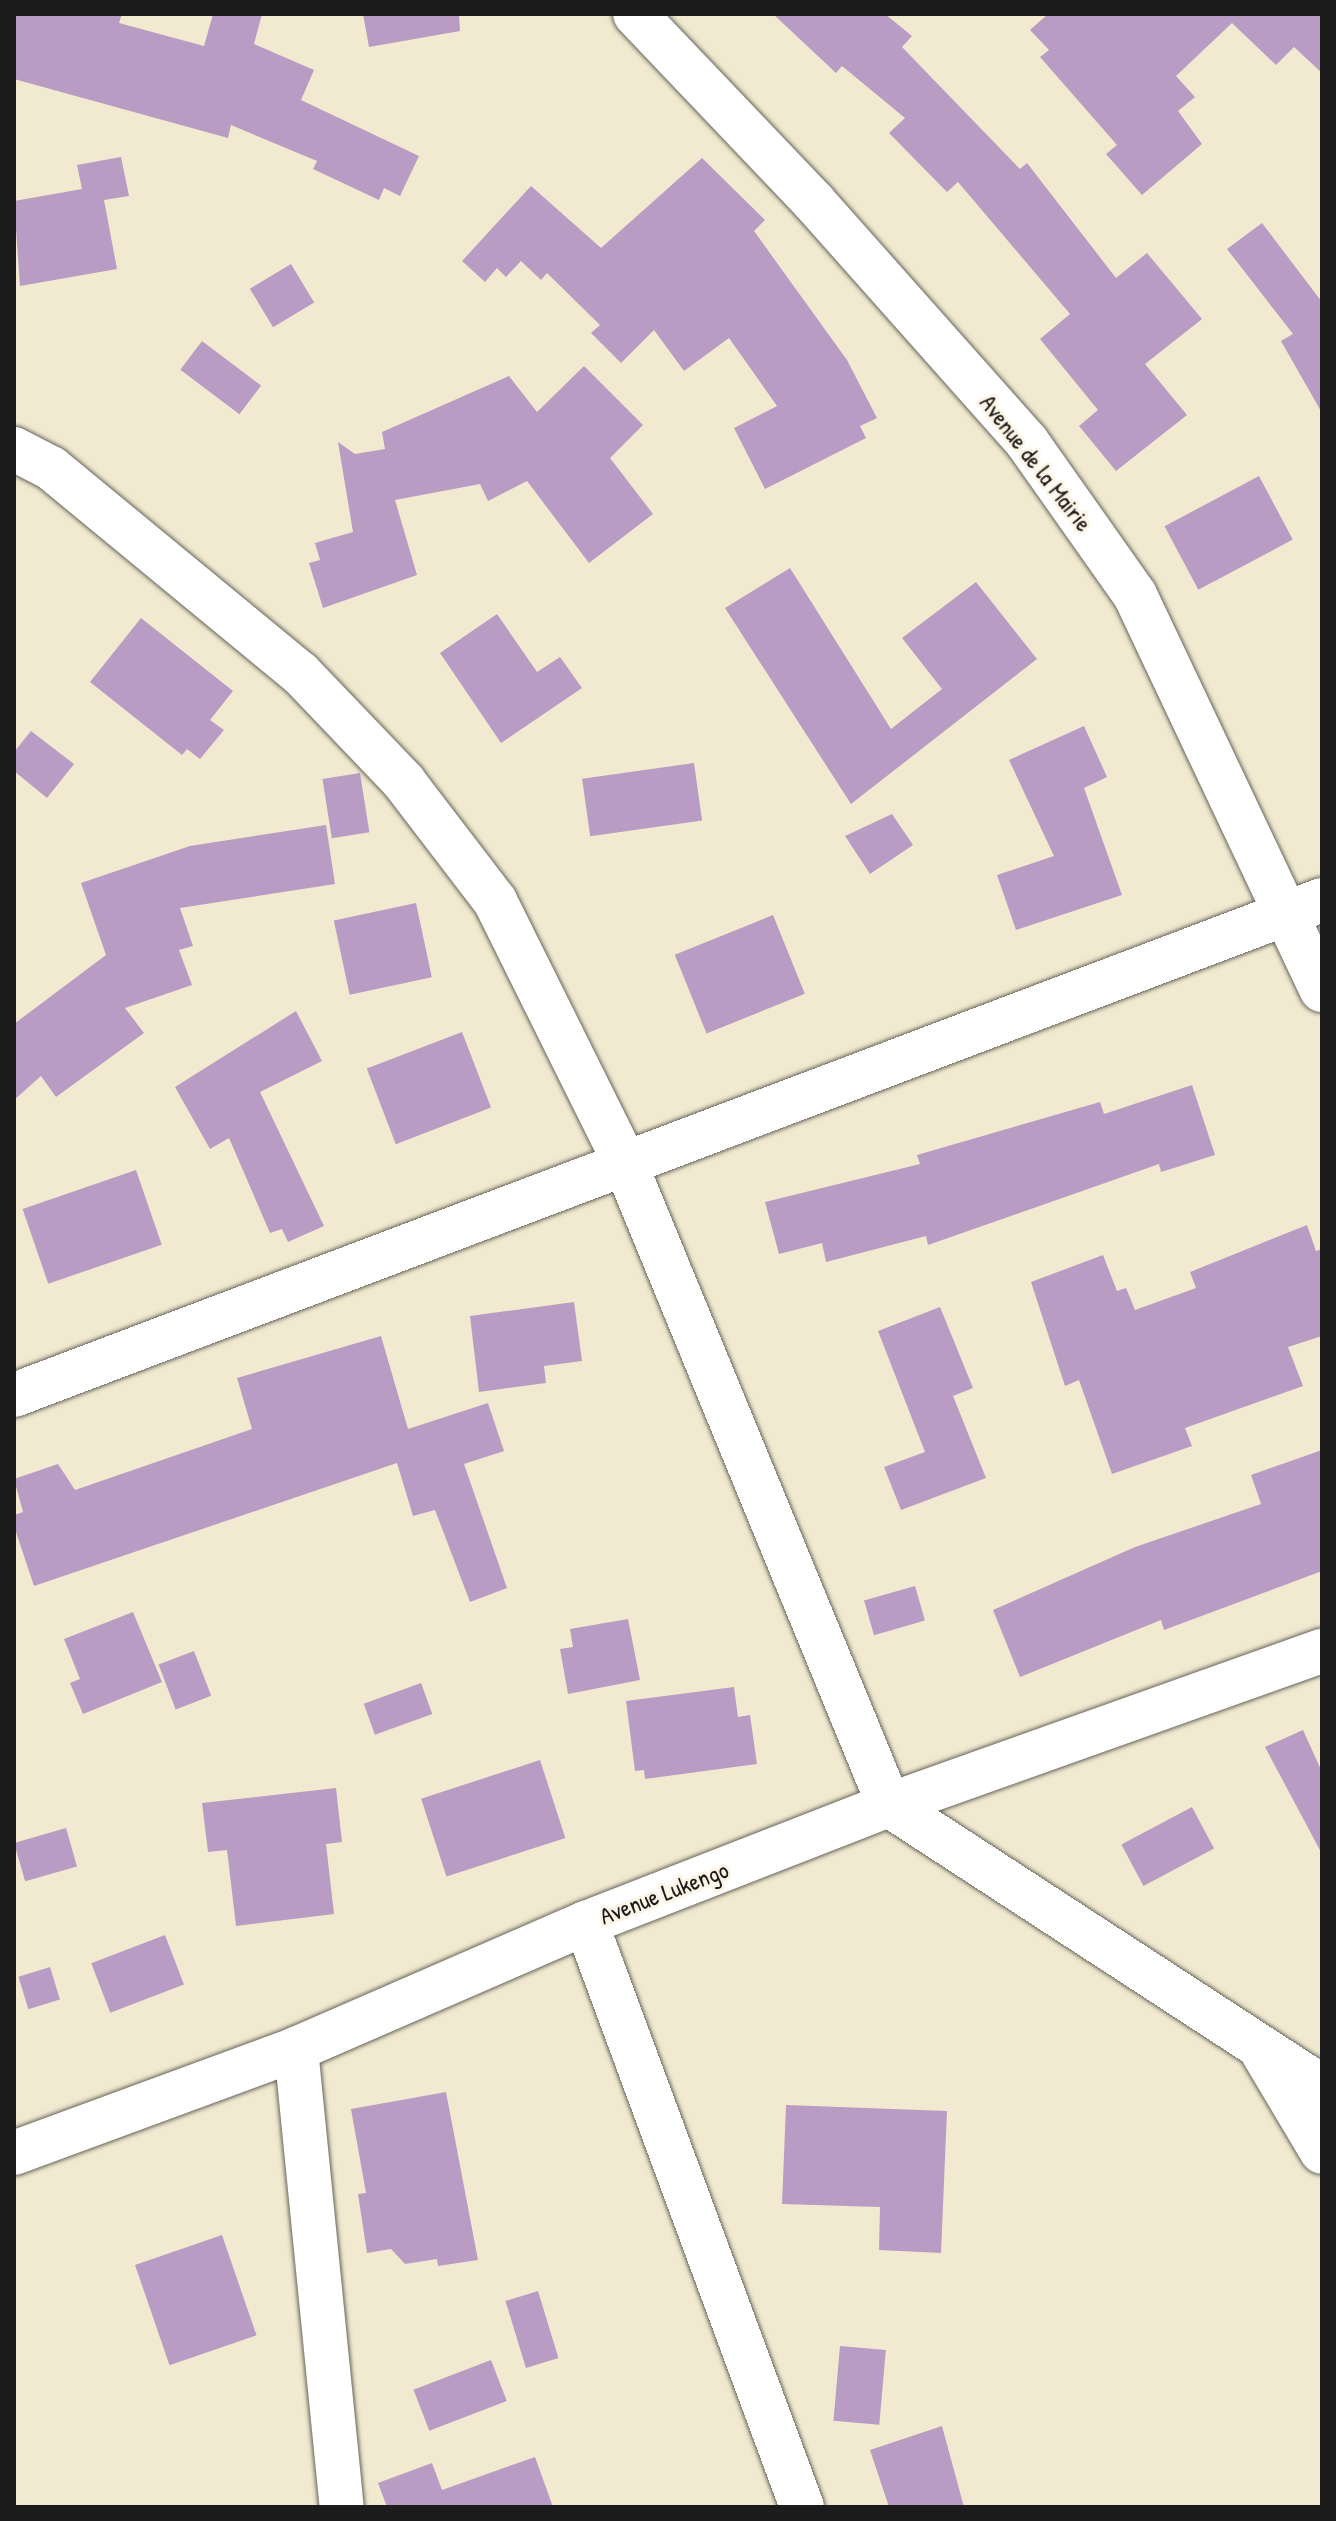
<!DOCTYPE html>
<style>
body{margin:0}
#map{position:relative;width:1336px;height:2521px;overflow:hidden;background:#f1ead0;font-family:"Patrick Hand",sans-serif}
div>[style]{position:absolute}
.building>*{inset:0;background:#b99cc3;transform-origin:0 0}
.roads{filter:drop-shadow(0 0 2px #67645b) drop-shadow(0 0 2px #67645b)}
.street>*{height:44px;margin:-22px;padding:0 22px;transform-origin:22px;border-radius:22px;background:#fff}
span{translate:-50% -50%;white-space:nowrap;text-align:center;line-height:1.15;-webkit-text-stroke:6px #fcf5e5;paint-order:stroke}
.street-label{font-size:24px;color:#1c1c1c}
.frame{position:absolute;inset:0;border:16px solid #1c1c1c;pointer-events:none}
</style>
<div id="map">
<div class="building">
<div style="clip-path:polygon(14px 14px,122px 14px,119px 23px,204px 46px,213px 14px,262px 14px,254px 44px,314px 70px,301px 100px,419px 156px,400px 196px,384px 188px,379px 200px,313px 169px,317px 161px,231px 125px,228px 138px,14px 79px)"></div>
<div style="clip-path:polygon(363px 14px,459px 14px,460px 31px,369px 47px)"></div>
<div style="clip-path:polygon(773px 14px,885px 14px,912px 36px,902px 47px,1020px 169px,1027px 163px,1116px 278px,1147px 253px,1202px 319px,1145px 364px,1187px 415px,1116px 471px,1079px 426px,1098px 410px,1040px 339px,1070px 314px,958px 182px,947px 192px,889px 133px,905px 118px,842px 66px,836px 73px)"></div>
<div style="clip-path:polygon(1048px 14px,1322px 14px,1322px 73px,1294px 47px,1276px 65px,1232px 23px,1176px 76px,1195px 97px,1178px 111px,1202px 144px,1142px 195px,1106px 154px,1117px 145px,1040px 57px,1049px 50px,1030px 30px)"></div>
<div style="clip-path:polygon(121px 157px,129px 196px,104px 200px,117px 269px,20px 286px,14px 201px,82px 189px,77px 165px)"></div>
<div style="clip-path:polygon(702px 158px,765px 220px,754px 231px,847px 360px,877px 418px,860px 426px,866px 438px,765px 489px,734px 428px,777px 406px,729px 338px,684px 371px,654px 330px,621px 363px,591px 333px,600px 325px,547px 273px,541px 280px,521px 261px,506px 277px,497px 268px,485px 282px,462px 261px,531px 186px,601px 248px)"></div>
<div style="clip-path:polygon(1262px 223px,1322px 302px,1322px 413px,1281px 341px,1293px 334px,1227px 249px)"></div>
<div style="left:291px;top:264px;width:45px;height:48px;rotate:59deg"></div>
<div style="left:202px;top:341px;width:74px;height:36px;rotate:37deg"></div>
<div style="clip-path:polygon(584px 366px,643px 425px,610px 458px,653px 514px,589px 563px,527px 481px,488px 501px,480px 484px,395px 500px,417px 575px,323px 608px,309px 563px,320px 560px,315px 543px,353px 532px,338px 442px,355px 454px,385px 449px,382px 432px,509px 376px,537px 412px)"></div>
<div style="left:1259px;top:476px;width:72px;height:107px;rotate:62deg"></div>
<div style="clip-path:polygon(790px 568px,891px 729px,942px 689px,902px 638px,976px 582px,1037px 659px,851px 804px,725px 608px)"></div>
<div style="clip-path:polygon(497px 614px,537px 672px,560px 657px,582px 688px,501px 743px,440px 653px)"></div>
<div style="clip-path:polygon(141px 618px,233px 691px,210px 720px,224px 730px,200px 759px,187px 749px,182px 755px,90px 682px)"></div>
<div style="clip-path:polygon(1084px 726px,1107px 777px,1084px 788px,1122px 895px,1016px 930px,997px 875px,1054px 856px,1009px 760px)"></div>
<div style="clip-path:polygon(31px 731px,74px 764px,47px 798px,14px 771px,14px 752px)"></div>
<div style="left:694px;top:763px;width:58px;height:113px;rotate:82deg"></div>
<div style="left:360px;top:773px;width:60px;height:38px;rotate:81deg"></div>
<div style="clip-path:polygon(892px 814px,913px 845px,870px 874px,845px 836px)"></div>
<div style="clip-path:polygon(326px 825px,335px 884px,180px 908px,193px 946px,179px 950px,192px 985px,125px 1008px,144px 1033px,56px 1097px,41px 1076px,14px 1100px,14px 1024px,106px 955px,81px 883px,190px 846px)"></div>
<div style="left:416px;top:903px;width:76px;height:84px;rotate:78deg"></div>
<div style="left:773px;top:915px;width:85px;height:106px;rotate:68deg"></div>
<div style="clip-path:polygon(296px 1011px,322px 1061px,260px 1092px,324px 1226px,288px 1242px,282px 1229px,270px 1233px,229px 1138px,210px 1149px,175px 1087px)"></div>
<div style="left:462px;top:1032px;width:81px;height:102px;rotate:69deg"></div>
<div style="clip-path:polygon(1192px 1085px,1215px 1155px,1161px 1172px,1159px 1164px,928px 1245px,926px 1236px,826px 1262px,822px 1243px,779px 1254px,765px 1202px,920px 1164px,917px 1155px,1100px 1102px,1104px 1114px)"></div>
<div style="left:136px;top:1170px;width:79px;height:120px;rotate:71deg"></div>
<div style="clip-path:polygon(1307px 1225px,1316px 1251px,1322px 1249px,1322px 1336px,1288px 1347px,1303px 1386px,1185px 1428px,1192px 1446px,1112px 1474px,1079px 1380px,1065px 1386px,1031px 1282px,1103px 1255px,1117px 1291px,1126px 1288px,1135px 1310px,1196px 1288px,1190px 1272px)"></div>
<div style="clip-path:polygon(574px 1302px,582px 1361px,544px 1366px,546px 1383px,479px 1392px,470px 1316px)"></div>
<div style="clip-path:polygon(940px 1307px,973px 1388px,953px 1396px,986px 1478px,901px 1510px,884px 1467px,925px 1452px,878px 1331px)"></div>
<div style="clip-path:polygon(381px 1336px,408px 1429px,488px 1403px,504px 1451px,464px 1464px,507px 1588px,470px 1602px,435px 1510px,413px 1516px,397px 1463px,34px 1586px,14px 1526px,14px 1515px,23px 1512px,14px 1479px,58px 1464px,75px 1490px,252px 1429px,237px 1378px)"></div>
<div style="clip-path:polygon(1322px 1450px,1322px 1571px,1164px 1630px,1161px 1620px,1020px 1677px,993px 1610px,1135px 1547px,1261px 1504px,1251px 1475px)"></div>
<div style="left:915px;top:1586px;width:36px;height:53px;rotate:74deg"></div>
<div style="clip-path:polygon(133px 1612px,162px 1682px,83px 1714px,70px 1683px,80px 1679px,64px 1639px)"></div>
<div style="clip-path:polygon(628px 1619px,640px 1680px,568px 1694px,560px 1649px,573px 1647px,570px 1629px)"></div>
<div style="left:194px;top:1651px;width:48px;height:38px;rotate:69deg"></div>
<div style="left:421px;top:1683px;width:33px;height:61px;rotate:70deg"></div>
<div style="clip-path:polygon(734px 1687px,738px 1717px,750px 1715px,757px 1764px,645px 1779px,644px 1770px,635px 1771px,626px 1701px)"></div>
<div style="clip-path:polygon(1303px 1730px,1322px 1772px,1322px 1854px,1265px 1747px)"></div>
<div style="left:540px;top:1760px;width:82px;height:125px;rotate:72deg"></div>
<div style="clip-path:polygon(336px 1788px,342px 1842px,326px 1844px,334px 1914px,236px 1926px,227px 1850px,208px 1852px,202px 1803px)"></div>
<div style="left:1192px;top:1807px;width:47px;height:80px;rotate:62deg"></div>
<div style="left:66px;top:1828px;width:40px;height:54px;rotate:74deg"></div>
<div style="left:165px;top:1935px;width:53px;height:79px;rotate:69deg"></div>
<div style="left:50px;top:1967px;width:34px;height:33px;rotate:73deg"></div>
<div style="clip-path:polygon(446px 2092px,478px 2260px,438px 2266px,437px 2259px,405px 2264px,391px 2249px,367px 2253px,358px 2194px,366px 2193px,351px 2109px)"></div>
<div style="clip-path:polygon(786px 2105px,947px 2111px,941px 2253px,879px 2250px,880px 2207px,782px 2204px)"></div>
<div style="left:222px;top:2235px;width:106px;height:92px;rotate:71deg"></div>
<div style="left:538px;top:2291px;width:70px;height:34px;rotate:73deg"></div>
<div style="left:840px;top:2346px;width:46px;height:75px;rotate:5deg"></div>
<div style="left:491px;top:2360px;width:44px;height:83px;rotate:69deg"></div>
<div style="clip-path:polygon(942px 2426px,964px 2507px,889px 2507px,870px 2450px)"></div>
<div style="clip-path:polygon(535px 2457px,553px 2507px,387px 2507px,378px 2483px,432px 2463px,442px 2490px)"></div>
</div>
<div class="roads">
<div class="street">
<div style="left:635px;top:14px;width:260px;rotate:46.4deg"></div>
<div style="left:814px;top:202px;width:321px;rotate:48.4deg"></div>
<div style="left:1027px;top:442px;width:187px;rotate:54.8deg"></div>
<div style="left:1135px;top:595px;width:437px;rotate:64.7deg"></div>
<div style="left:14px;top:449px;width:42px;rotate:27.2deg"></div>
<div style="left:51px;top:468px;width:323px;rotate:39.5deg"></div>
<div style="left:300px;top:673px;width:151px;rotate:46.3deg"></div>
<div style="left:404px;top:782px;width:150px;rotate:52.6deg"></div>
<div style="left:495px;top:901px;width:292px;rotate:63.6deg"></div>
<div style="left:625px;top:1163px;width:694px;rotate:67.65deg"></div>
<div style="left:889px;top:1805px;width:517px;rotate:33.07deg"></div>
<div style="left:14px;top:1395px;width:1399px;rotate:-20.73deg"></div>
<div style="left:586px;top:1923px;width:623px;rotate:69.7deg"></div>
<div style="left:296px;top:2049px;width:460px;rotate:84.3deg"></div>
<div style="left:1263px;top:2053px;width:115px;rotate:59.2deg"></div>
<div style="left:14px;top:2153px;width:301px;rotate:-20.2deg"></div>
<div style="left:296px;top:2049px;width:316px;rotate:-23.5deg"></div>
<div style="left:586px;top:1923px;width:325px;rotate:-21.3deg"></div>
<div style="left:889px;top:1805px;width:460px;rotate:-19.6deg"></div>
</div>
</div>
<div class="street-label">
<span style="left:1036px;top:463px;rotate:52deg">Avenue de la Mairie</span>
<span style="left:664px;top:1893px;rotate:-21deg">Avenue Lukengo</span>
</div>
<div class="frame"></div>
</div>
